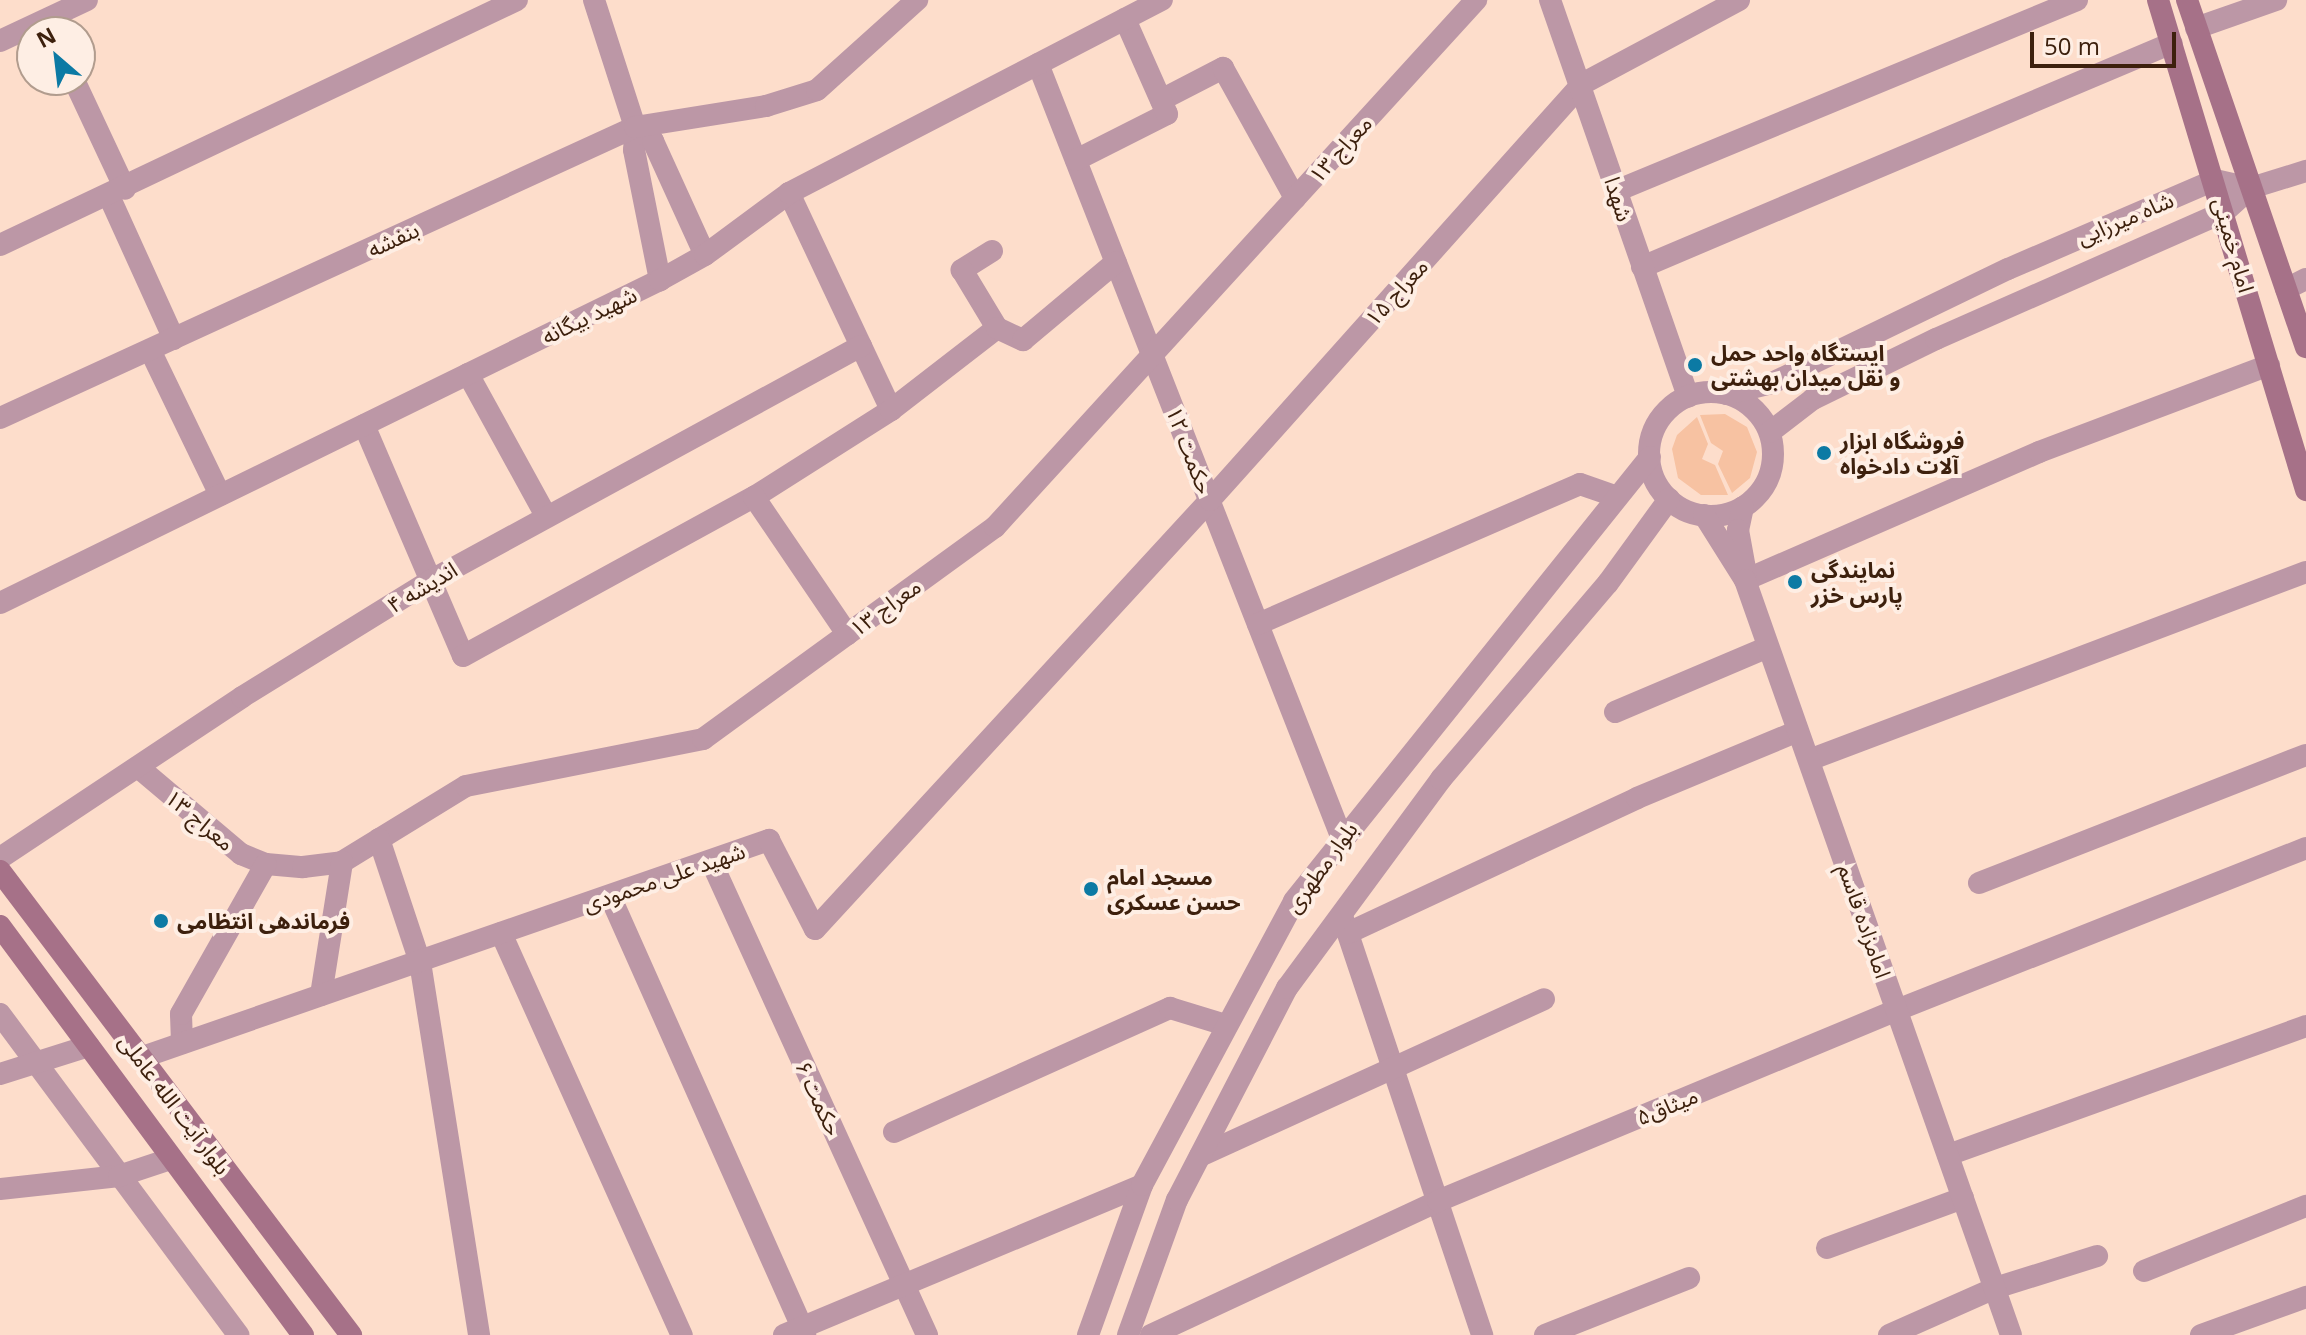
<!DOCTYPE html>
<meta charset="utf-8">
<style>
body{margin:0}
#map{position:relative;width:2306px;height:1335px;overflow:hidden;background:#fdddcb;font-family:"Open Sans","Noto Sans Arabic",sans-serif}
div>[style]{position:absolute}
.green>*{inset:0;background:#f7c2a2}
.minor>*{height:22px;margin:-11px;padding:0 11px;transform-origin:11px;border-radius:11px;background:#bc97a6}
.tertiary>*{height:22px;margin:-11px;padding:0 11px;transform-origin:11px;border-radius:11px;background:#bc97a6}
.tertiary>.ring{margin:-11px;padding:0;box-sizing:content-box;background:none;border:22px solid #bc97a6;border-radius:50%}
.secondary>*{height:22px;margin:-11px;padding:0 11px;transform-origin:11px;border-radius:11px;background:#a67188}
.dots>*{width:22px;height:22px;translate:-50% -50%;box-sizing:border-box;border:4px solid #feeee4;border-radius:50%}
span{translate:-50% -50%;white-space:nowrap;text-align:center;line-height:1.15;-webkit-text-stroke:8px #feeee4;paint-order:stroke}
.street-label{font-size:22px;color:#3d200d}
.poi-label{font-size:22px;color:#3d200d;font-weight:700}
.left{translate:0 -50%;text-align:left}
.north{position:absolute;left:16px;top:16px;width:80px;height:80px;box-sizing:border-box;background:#feeee4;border:2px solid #b19c8e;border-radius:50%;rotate:332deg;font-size:22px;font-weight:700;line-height:32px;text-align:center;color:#3d200d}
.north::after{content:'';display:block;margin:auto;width:28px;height:36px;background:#0c7aa4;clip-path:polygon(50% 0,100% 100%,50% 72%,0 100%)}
.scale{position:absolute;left:2030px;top:32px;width:146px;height:36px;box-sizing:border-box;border:4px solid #3d200d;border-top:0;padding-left:10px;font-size:24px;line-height:28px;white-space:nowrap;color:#3d200d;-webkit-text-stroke:6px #feeee4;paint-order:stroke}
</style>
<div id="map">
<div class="green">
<div style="clip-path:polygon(1725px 414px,1747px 427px,1757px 452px,1750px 478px,1732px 493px,1718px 464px,1723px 451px,1711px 443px,1700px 415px)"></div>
<div style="clip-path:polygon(1697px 417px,1708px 444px,1702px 459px,1715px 465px,1728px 495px,1701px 495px,1678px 478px,1672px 449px,1677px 435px)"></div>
</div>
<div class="minor">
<div style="left:594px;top:0;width:133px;rotate:72.1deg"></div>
<div style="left:635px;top:127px;width:23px;rotate:92deg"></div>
<div style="left:634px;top:150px;width:133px;rotate:78.7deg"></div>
<div style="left:2196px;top:28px;width:85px;rotate:-19.3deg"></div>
<div style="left:0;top:41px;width:96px;rotate:-25.2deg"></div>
<div style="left:1038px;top:64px;width:829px;rotate:68.57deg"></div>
<div style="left:74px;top:80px;width:120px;rotate:64.9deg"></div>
<div style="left:1161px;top:100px;width:70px;rotate:-27.3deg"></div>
<div style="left:1223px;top:68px;width:149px;rotate:61deg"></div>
<div style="left:635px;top:127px;width:23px;rotate:38deg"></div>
<div style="left:653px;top:141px;width:125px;rotate:65.5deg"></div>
<div style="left:1076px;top:160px;width:102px;rotate:-26.8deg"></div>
<div style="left:1167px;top:114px;width:104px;rotate:-113.9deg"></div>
<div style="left:2251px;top:188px;width:58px;rotate:-17.2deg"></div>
<div style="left:1616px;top:191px;width:499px;rotate:-22.5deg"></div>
<div style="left:789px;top:193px;width:240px;rotate:64.8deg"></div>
<div style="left:109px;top:196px;width:157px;rotate:65.6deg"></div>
<div style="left:0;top:245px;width:572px;rotate:-25.36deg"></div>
<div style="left:992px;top:251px;width:36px;rotate:148deg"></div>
<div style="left:962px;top:270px;width:68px;rotate:58.9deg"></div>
<div style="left:1642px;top:267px;width:575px;rotate:-22.91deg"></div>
<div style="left:2286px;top:289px;width:22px;rotate:-27deg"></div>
<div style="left:150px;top:350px;width:161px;rotate:64.2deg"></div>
<div style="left:468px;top:374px;width:162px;rotate:61.2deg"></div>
<div style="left:0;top:418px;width:699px;rotate:-24.62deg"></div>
<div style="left:635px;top:127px;width:133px;rotate:-9.1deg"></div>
<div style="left:766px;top:106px;width:53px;rotate:-17.4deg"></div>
<div style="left:817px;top:90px;width:135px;rotate:-42deg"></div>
<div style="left:364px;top:425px;width:251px;rotate:66.8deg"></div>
<div style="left:463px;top:656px;width:332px;rotate:-28.7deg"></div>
<div style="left:754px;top:497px;width:162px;rotate:-32.4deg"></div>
<div style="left:891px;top:410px;width:134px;rotate:-37.7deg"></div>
<div style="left:997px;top:328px;width:29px;rotate:25deg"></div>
<div style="left:1023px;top:340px;width:121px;rotate:-40deg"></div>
<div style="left:754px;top:497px;width:166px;rotate:55.8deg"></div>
<div style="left:1745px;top:580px;width:321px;rotate:-23.5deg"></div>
<div style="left:2039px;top:452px;width:246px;rotate:-20.7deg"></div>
<div style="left:0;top:603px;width:735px;rotate:-26.08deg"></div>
<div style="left:660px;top:280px;width:51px;rotate:-29.1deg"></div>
<div style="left:705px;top:255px;width:104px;rotate:-36.4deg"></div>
<div style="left:789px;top:193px;width:420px;rotate:-27.4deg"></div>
<div style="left:1258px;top:624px;width:351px;rotate:-23.5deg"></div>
<div style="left:1580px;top:484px;width:37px;rotate:19deg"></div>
<div style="left:1615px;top:712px;width:166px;rotate:-23deg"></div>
<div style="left:1809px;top:760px;width:531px;rotate:-20.72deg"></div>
<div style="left:138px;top:767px;width:135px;rotate:40.2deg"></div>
<div style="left:241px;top:854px;width:27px;rotate:22deg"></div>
<div style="left:266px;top:864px;width:37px;rotate:5deg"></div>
<div style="left:303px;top:867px;width:39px;rotate:-7deg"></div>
<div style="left:342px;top:862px;width:145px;rotate:-31.5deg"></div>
<div style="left:466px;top:786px;width:242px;rotate:-11.2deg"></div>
<div style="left:703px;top:739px;width:361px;rotate:-36deg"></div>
<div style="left:995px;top:527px;width:714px;rotate:-47.61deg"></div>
<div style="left:379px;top:839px;width:130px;rotate:71.6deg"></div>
<div style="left:420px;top:962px;width:378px;rotate:81deg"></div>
<div style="left:0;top:858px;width:291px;rotate:-33.6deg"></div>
<div style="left:242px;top:697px;width:221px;rotate:-31.7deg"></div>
<div style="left:430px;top:581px;width:491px;rotate:-28.6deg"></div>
<div style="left:711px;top:861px;width:521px;rotate:65.5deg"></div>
<div style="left:1979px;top:883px;width:351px;rotate:-21.4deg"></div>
<div style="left:610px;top:896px;width:480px;rotate:66deg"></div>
<div style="left:1343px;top:919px;width:439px;rotate:71.5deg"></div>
<div style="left:501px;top:933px;width:441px;rotate:65.8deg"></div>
<div style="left:1348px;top:933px;width:319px;rotate:-25deg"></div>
<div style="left:1637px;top:798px;width:174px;rotate:-22.6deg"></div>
<div style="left:321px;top:995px;width:135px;rotate:-81deg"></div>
<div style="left:0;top:1014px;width:400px;rotate:53.4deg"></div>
<div style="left:182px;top:1043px;width:29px;rotate:-92deg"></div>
<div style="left:181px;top:1014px;width:172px;rotate:-60.5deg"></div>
<div style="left:140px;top:1058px;width:666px;rotate:-19.12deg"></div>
<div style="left:769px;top:840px;width:100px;rotate:62.7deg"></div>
<div style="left:815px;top:929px;width:583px;rotate:-47.36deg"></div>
<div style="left:1210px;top:500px;width:558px;rotate:-48.2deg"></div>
<div style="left:1582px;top:84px;width:178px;rotate:-28.1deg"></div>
<div style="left:0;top:1074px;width:93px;rotate:-17.5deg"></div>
<div style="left:894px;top:1132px;width:303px;rotate:-24.2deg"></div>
<div style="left:1170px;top:1008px;width:59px;rotate:16.9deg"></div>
<div style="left:1948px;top:1155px;width:381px;rotate:-19.8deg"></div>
<div style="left:1200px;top:1156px;width:378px;rotate:-24.5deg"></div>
<div style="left:0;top:1189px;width:120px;rotate:-6.2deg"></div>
<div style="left:119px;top:1176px;width:54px;rotate:-18.4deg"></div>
<div style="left:1827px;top:1248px;width:145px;rotate:-20.2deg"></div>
<div style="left:2144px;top:1271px;width:175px;rotate:-21.9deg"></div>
<div style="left:784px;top:1335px;width:388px;rotate:-22.7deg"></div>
<div style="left:1151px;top:1335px;width:317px;rotate:-25deg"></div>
<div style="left:1438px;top:1201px;width:497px;rotate:-22.6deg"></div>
<div style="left:1897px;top:1010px;width:440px;rotate:-21.6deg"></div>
<div style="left:1545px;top:1335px;width:155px;rotate:-21.6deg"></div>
<div style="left:1889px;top:1335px;width:116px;rotate:-23.9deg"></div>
<div style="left:1995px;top:1288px;width:107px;rotate:-17.4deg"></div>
<div style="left:2201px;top:1335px;width:112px;rotate:-19.9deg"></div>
</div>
<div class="tertiary">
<div style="left:1550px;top:0;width:420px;rotate:70.8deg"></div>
<div class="ring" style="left:1649px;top:392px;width:102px;height:102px"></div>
<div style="left:1727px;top:394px;width:46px;rotate:-13.7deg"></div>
<div style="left:1772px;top:383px;width:262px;rotate:-25.8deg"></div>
<div style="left:2008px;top:269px;width:225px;rotate:-23.3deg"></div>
<div style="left:2215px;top:180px;width:37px;rotate:13deg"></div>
<div style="left:1770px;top:432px;width:54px;rotate:-37.5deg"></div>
<div style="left:1813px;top:399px;width:137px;rotate:-26deg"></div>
<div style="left:1936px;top:339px;width:315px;rotate:-23.8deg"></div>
<div style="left:2224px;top:212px;width:36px;rotate:-42deg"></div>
<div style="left:1743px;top:507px;width:24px;rotate:102deg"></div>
<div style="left:1738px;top:530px;width:45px;rotate:79.7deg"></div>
<div style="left:1704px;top:515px;width:77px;rotate:57.8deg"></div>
<div style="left:1745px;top:580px;width:800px;rotate:70.59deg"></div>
<div style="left:1088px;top:1335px;width:159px;rotate:-70.2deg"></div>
<div style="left:1142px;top:1185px;width:322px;rotate:-61.8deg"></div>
<div style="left:1294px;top:901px;width:569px;rotate:-51.28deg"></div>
<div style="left:1128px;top:1335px;width:144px;rotate:-70.1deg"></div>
<div style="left:1177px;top:1200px;width:239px;rotate:-62.6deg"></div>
<div style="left:1287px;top:988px;width:260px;rotate:-53.6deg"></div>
<div style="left:1441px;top:779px;width:257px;rotate:-49.6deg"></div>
<div style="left:1608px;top:583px;width:104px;rotate:-54deg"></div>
</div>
<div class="secondary">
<div style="left:2158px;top:0;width:512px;rotate:73.19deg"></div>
<div style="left:2187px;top:0;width:367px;rotate:71.1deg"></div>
<div style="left:0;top:871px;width:582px;rotate:52.89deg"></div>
<div style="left:0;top:926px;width:509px;rotate:53.47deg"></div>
</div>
<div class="dots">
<div style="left:1695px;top:365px;background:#0c7aa4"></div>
<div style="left:1824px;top:453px;background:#0c7aa4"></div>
<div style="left:1795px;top:582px;background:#0c7aa4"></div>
<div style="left:1091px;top:889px;background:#0c7aa4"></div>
<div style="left:161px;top:921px;background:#0c7aa4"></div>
</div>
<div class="street-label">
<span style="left:1340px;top:149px;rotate:-48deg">معراج ۱۳</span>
<span style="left:1619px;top:199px;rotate:72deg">شهدا</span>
<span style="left:2125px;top:218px;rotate:-23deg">شاه میرزایی</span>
<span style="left:393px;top:239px;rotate:-25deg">بنفشه</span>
<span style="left:2234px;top:245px;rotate:74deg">امام خمینی</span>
<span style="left:1396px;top:292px;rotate:-48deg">معراج ۱۵</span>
<span style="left:589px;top:315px;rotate:-26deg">شهید بیگانه</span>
<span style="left:1190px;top:450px;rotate:69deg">حکمت ۱۲</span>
<span style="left:422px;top:587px;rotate:-31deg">اندیشه ۴</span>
<span style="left:885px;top:607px;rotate:-36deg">معراج ۱۳</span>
<span style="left:200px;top:820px;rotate:40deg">معراج ۱۳</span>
<span style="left:1321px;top:867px;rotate:-54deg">بلوار مطهری</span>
<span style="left:664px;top:877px;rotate:-19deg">شهید علی محمودی</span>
<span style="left:1865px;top:921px;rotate:71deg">امامزاده قاسم</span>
<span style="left:819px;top:1098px;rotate:65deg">حکمت ۶</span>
<span style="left:175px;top:1104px;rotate:53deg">بلوار آیت‌ الله عاملی</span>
<span style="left:1667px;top:1106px;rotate:-22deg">میثاق۵</span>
</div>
<div class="poi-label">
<span class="left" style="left:1711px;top:365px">ایستگاه واحد حمل<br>و نقل میدان بهشتی</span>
<span class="left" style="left:1840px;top:453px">فروشگاه ابزار<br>آلات دادخواه</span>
<span class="left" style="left:1811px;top:582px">نمایندگی<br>پارس خزر</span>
<span class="left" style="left:1107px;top:889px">مسجد امام<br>حسن عسکری</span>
<span class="left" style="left:177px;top:921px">فرماندهی انتظامی</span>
</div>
<div class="north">N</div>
<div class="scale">50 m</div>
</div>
